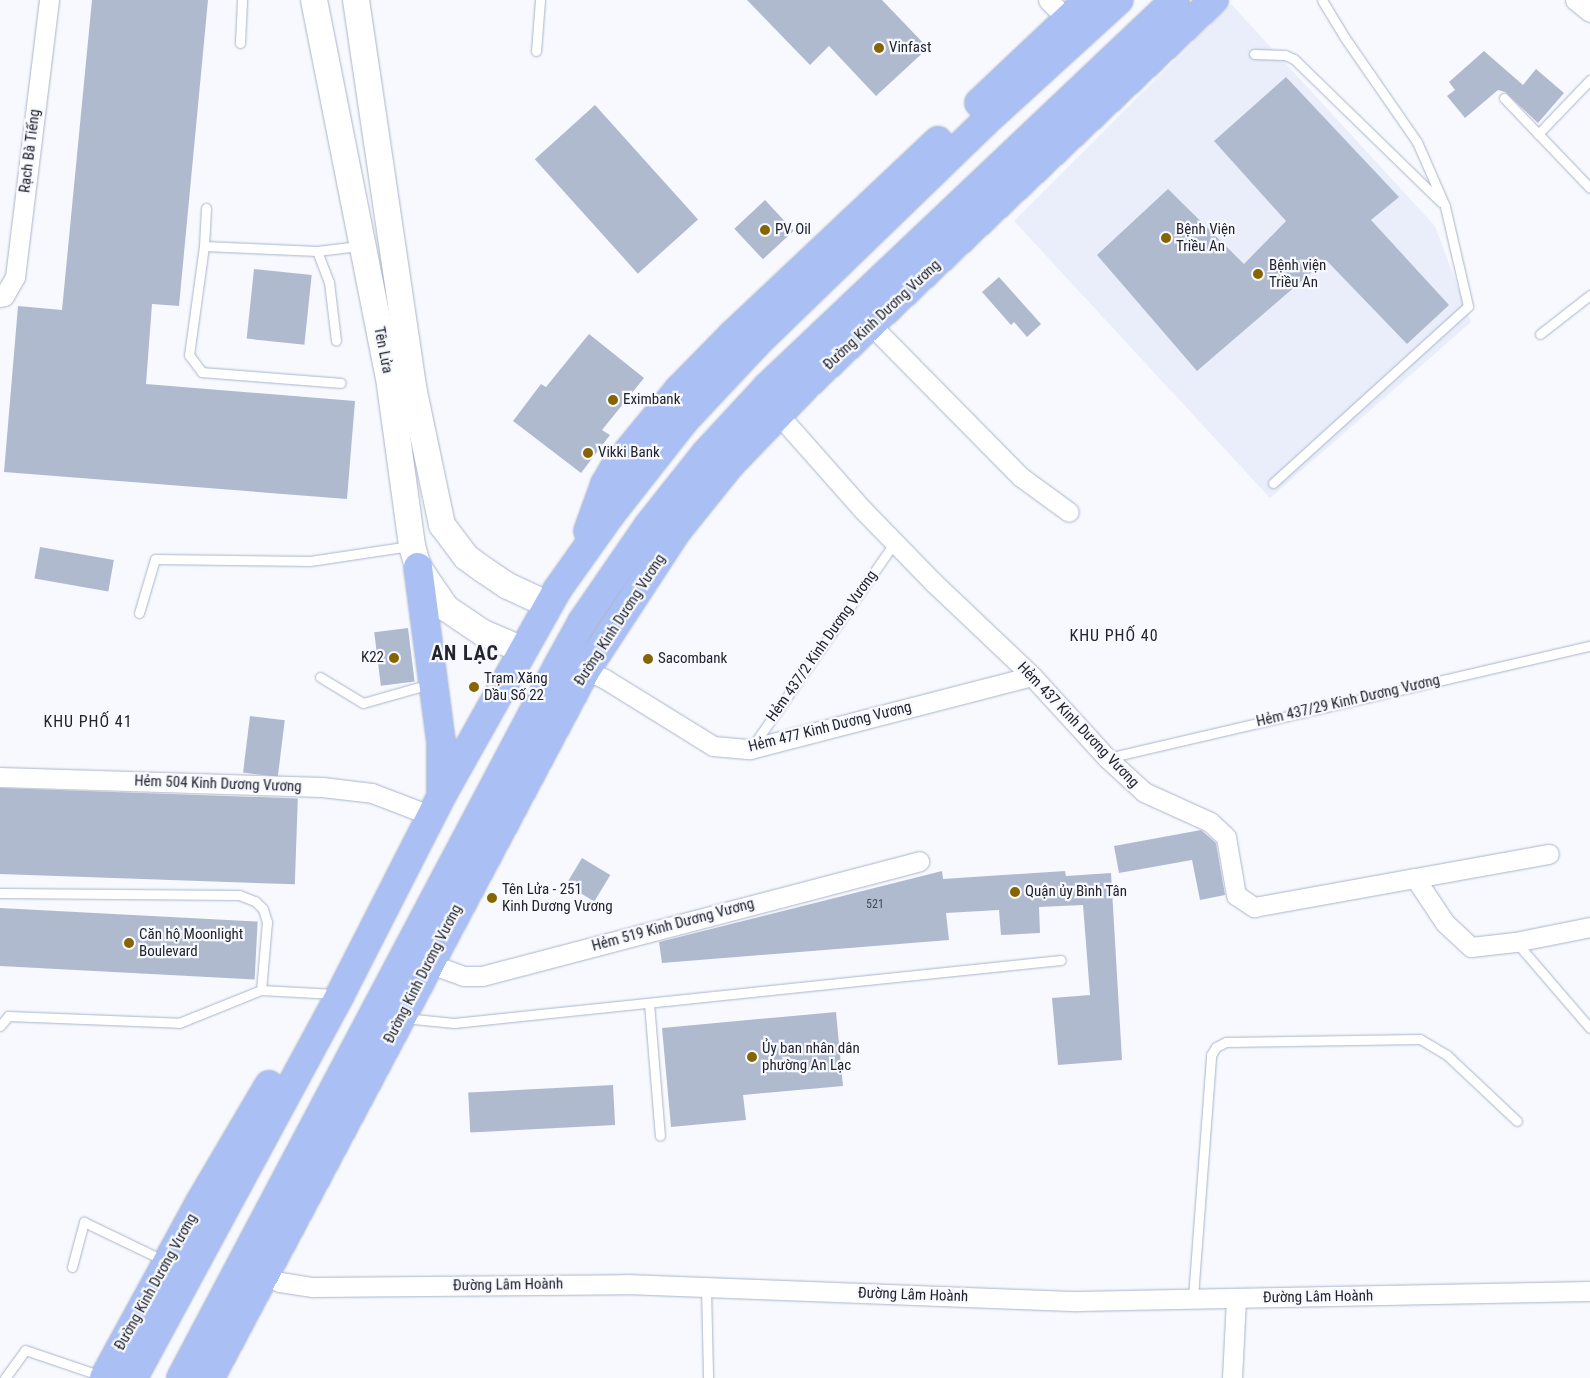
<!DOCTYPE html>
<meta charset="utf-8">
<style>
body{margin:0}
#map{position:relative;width:1590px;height:1378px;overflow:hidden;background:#f7f9fe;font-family:"Roboto Condensed",sans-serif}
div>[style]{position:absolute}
.built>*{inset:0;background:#e9eefa}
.building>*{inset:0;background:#b0bacf;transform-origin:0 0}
.roads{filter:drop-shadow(0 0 1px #aab4ca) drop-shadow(0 0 1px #aab4ca)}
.service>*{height:9px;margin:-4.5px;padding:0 4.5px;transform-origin:4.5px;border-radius:4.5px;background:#fff}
.minor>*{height:19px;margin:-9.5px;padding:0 9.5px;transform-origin:9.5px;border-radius:9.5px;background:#fff}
.secondary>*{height:26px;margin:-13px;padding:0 13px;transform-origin:13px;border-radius:13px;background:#fff}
.primary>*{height:28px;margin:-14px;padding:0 14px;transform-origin:14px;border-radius:14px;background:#aabff4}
.dots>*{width:14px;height:14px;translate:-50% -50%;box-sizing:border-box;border:2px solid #f7f9fe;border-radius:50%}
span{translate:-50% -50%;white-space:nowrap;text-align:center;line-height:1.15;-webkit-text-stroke:4.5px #f7f9fe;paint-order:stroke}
.number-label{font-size:12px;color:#454a56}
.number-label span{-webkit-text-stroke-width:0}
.poi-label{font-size:15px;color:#21242d}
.left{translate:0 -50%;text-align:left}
.right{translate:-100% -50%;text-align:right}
.street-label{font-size:15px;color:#21242d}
.neighbourhood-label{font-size:16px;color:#21242d;letter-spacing:1px}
.district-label{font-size:20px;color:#21242d;font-weight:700;letter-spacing:1px}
</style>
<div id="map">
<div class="built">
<div style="clip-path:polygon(1231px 4px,1435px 226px,1471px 322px,1270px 498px,1014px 221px)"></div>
</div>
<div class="building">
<div style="clip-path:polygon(92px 0,208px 0,179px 306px,152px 304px,146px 384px,355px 401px,347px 499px,4px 472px,18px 306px,62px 310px)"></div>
<div style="clip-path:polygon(747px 0,882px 0,928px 48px,876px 96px,829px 46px,810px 65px)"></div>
<div style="clip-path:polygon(1484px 51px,1523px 85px,1536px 69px,1564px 93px,1538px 123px,1505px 92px,1498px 90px,1465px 118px,1447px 96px,1455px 90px,1449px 82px)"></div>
<div style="clip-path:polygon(1286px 77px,1399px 197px,1371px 220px,1449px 305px,1407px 344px,1326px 260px,1197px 371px,1097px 255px,1168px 189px,1244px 264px,1286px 221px,1214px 141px)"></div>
<div style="left:595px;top:105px;width:154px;height:81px;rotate:48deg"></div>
<div style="left:765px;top:200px;width:42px;height:42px;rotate:47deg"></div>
<div style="left:254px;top:269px;width:58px;height:70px;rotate:6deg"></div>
<div style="clip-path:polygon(999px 277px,1041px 324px,1027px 337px,1014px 322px,1011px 325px,982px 292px)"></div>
<div style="clip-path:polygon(589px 334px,644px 378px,602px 430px,610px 435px,581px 473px,513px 421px,541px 384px,546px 387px)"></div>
<div style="left:40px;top:547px;width:75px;height:32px;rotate:10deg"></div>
<div style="left:408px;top:628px;width:54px;height:34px;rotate:83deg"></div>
<div style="left:250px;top:716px;width:35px;height:57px;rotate:7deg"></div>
<div style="left:0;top:788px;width:298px;height:86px;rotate:2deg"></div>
<div style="clip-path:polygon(1201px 830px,1216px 843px,1225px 895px,1200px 900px,1192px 860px,1119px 873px,1114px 846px)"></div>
<div style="left:582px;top:858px;width:33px;height:31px;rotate:31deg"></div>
<div style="clip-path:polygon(942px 871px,943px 879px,1065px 871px,1066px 876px,1111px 873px,1122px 1060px,1058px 1065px,1052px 998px,1090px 995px,1083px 905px,1039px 907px,1040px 933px,1001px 935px,999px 910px,946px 913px,949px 940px,662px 963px,659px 942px)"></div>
<div style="left:0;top:908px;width:258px;height:58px;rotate:3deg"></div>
<div style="clip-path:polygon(836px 1012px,843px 1086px,743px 1095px,746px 1120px,671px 1127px,662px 1028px)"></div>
<div style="left:613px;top:1085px;width:40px;height:145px;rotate:87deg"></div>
</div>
<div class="roads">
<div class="service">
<div style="left:240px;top:43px;width:43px;rotate:-87.3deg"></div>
<div style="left:536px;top:51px;width:51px;rotate:-85.5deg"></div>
<div style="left:1254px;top:54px;width:31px;rotate:2deg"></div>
<div style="left:1285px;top:55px;width:10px;rotate:24deg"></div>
<div style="left:1294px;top:59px;width:205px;rotate:44.2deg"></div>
<div style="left:1504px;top:98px;width:124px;rotate:46.3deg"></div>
<div style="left:1538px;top:134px;width:75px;rotate:-46.1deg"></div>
<div style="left:206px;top:208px;width:38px;rotate:93deg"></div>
<div style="left:204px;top:246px;width:110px;rotate:97.8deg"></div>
<div style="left:189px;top:355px;width:21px;rotate:53deg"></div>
<div style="left:202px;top:372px;width:139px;rotate:4.5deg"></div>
<div style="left:204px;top:246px;width:113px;rotate:2.5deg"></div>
<div style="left:317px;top:251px;width:33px;rotate:69deg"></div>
<div style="left:329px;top:282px;width:59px;rotate:83.2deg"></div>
<div style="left:317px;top:251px;width:42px;rotate:-6.8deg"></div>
<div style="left:1540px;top:334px;width:63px;rotate:-38deg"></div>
<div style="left:1273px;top:483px;width:263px;rotate:-42.2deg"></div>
<div style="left:1468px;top:306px;width:103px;rotate:-103deg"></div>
<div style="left:1445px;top:206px;width:70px;rotate:-113.6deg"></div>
<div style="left:1417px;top:142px;width:126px;rotate:-124.7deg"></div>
<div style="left:1345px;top:38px;width:44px;rotate:-121.2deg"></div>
<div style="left:139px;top:613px;width:56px;rotate:-73.5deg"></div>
<div style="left:155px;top:559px;width:155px;rotate:0.7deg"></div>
<div style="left:310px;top:561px;width:101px;rotate:-8.5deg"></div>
<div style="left:320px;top:677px;width:50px;rotate:31.2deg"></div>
<div style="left:363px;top:703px;width:70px;rotate:-15.8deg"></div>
<div style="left:752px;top:747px;width:250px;rotate:-55.1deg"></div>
<div style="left:1107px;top:758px;width:496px;rotate:-13.1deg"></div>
<div style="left:0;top:893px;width:239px;rotate:0.5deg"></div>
<div style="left:239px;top:895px;width:17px;rotate:21deg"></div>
<div style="left:255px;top:901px;width:11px;rotate:45deg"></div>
<div style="left:263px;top:909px;width:14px;rotate:73deg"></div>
<div style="left:267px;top:922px;width:68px;rotate:95deg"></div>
<div style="left:1516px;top:942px;width:113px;rotate:49.3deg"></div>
<div style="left:649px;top:1003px;width:133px;rotate:85.3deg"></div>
<div style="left:404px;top:1018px;width:50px;rotate:5.7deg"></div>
<div style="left:454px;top:1023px;width:610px;rotate:-5.93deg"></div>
<div style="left:0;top:1026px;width:13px;rotate:-51deg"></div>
<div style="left:8px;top:1016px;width:171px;rotate:2.3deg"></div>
<div style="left:179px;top:1023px;width:88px;rotate:-21.9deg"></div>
<div style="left:261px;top:990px;width:74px;rotate:3.1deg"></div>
<div style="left:72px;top:1267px;width:47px;rotate:-75.1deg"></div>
<div style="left:84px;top:1222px;width:90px;rotate:25.7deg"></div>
<div style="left:706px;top:1287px;width:91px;rotate:88.7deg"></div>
<div style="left:1193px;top:1297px;width:243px;rotate:-85.7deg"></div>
<div style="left:1211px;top:1055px;width:9px;rotate:-58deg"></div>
<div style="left:1216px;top:1047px;width:11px;rotate:-27deg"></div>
<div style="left:1226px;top:1042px;width:194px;rotate:-0.9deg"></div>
<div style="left:1420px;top:1039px;width:31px;rotate:31deg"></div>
<div style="left:1447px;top:1055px;width:96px;rotate:43.3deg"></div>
<div style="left:5px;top:1378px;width:34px;rotate:-54deg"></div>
<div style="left:25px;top:1350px;width:81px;rotate:18.7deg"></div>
</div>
<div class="minor">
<div style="left:1048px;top:0;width:27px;rotate:45deg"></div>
<div style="left:1575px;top:0;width:19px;rotate:39deg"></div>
<div style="left:0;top:297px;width:4px;rotate:-14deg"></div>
<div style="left:4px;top:296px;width:22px;rotate:-60deg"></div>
<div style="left:15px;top:277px;width:279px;rotate:-83deg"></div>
<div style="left:870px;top:324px;width:215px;rotate:45.4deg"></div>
<div style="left:1021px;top:477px;width:59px;rotate:36.1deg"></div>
<div style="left:778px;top:414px;width:127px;rotate:48.5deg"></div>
<div style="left:862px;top:509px;width:103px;rotate:45.8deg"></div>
<div style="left:934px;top:583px;width:135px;rotate:43.5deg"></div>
<div style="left:1032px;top:676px;width:111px;rotate:47.6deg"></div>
<div style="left:1107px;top:758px;width:50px;rotate:42.6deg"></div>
<div style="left:1144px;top:792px;width:72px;rotate:24.4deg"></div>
<div style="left:1210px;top:822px;width:22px;rotate:43deg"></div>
<div style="left:1226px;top:837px;width:59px;rotate:80.2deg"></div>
<div style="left:1236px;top:895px;width:22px;rotate:34deg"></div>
<div style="left:1254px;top:907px;width:164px;rotate:-10.2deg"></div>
<div style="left:1415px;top:878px;width:54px;rotate:56.3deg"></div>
<div style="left:1445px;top:923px;width:35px;rotate:43deg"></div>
<div style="left:1471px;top:947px;width:44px;rotate:-6.5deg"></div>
<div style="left:1515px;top:942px;width:76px;rotate:-11.3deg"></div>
<div style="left:586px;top:670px;width:21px;rotate:25deg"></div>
<div style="left:605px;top:679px;width:127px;rotate:31.8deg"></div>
<div style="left:713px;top:746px;width:37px;rotate:5deg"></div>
<div style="left:750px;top:749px;width:291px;rotate:-14.5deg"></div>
<div style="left:0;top:777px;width:322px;rotate:1.8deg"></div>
<div style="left:322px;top:787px;width:50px;rotate:6.8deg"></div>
<div style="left:372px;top:793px;width:64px;rotate:21deg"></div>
<div style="left:1415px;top:878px;width:136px;rotate:-10.2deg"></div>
<div style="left:428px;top:963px;width:37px;rotate:20deg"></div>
<div style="left:463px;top:976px;width:19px"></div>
<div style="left:482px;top:976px;width:452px;rotate:-14.7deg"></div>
<div style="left:255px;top:1272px;width:27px;rotate:22deg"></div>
<div style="left:280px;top:1282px;width:33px;rotate:9deg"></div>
<div style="left:313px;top:1287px;width:313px;rotate:-0.5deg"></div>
<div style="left:626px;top:1284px;width:452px;rotate:2.2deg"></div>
<div style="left:1078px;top:1301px;width:512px;rotate:-1.12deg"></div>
<div style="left:1232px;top:1378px;width:79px;rotate:-87.1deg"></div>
</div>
<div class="secondary">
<div style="left:314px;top:0;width:392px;rotate:78.8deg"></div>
<div style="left:390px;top:385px;width:162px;rotate:82.2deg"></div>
<div style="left:412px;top:546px;width:22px;rotate:74deg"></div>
<div style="left:418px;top:567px;width:50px;rotate:55.7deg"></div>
<div style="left:446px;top:608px;width:45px;rotate:34deg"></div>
<div style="left:483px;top:633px;width:43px;rotate:23deg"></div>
<div style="left:356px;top:0;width:396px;rotate:81.6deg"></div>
<div style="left:414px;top:392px;width:136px;rotate:78.1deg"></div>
<div style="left:442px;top:525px;width:40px;rotate:53deg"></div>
<div style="left:466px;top:557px;width:22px;rotate:36deg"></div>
<div style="left:484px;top:570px;width:29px;rotate:34deg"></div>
<div style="left:508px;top:586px;width:45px;rotate:24.9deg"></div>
</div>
<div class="primary">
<div style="left:979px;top:103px;width:150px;rotate:-43.4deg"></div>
<div style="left:588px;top:531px;width:50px;rotate:-70.1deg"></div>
<div style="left:605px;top:484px;width:20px;rotate:-60deg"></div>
<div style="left:615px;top:467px;width:101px;rotate:-50.6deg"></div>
<div style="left:679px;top:389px;width:76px;rotate:-45.5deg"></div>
<div style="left:732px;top:335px;width:283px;rotate:-43.3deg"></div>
<div style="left:418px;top:567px;width:177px;rotate:82.5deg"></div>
<div style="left:441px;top:742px;width:52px;rotate:90deg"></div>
<div style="left:104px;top:1378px;width:200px;rotate:-61.4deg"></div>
<div style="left:200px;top:1202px;width:136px;rotate:-59.5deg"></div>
<div style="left:133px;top:1378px;width:435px;rotate:-61.6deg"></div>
<div style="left:340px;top:995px;width:225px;rotate:-63deg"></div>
<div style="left:442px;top:795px;width:235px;rotate:-60.7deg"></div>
<div style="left:557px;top:590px;width:93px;rotate:-54.6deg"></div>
<div style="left:611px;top:514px;width:120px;rotate:-51.8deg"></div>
<div style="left:685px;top:420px;width:104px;rotate:-46.9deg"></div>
<div style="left:756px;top:344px;width:316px;rotate:-44.1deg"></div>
<div style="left:983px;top:124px;width:184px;rotate:-42.4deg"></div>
<div style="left:181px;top:1378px;width:810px;rotate:-62.11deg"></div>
<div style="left:560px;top:662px;width:46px;rotate:-61.2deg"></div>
<div style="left:582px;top:622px;width:116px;rotate:-55.5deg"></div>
<div style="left:648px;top:526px;width:92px;rotate:-51.6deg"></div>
<div style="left:705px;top:454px;width:91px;rotate:-47.2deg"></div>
<div style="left:767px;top:387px;width:562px;rotate:-43.49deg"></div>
<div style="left:210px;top:1378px;width:802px;rotate:-62.03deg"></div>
<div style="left:586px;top:670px;width:166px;rotate:-56.8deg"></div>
<div style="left:677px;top:531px;width:85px;rotate:-51.2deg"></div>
<div style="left:730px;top:465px;width:108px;rotate:-46.1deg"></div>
<div style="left:805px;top:387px;width:563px;rotate:-43.42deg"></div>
</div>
</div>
<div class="dots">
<div style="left:879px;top:48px;background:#866500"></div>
<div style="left:765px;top:230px;background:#866500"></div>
<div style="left:1166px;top:238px;background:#866500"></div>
<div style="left:1258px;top:274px;background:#866500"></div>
<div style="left:613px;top:400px;background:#866500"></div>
<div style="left:588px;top:453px;background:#866500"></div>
<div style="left:394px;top:658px;background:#866500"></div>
<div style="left:648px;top:659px;background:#866500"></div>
<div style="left:474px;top:687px;background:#866500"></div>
<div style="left:1015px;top:892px;background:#866500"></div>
<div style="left:492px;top:898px;background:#866500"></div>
<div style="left:129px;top:943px;background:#866500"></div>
<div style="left:752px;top:1057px;background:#866500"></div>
</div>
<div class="number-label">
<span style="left:875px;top:905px">521</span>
</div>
<div class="poi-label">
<span class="left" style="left:889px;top:48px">Vinfast</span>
<span class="left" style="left:1176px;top:238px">Bệnh Viện<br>Triều An</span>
<span class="left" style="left:775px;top:230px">PV Oil</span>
<span class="left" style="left:1269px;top:274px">Bệnh viện<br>Triều An</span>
<span class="left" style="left:623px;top:400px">Eximbank</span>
<span class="left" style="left:598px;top:453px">Vikki Bank</span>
<span class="right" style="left:384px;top:658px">K22</span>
<span class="left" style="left:658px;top:659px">Sacombank</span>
<span class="left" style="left:484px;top:687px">Trạm Xăng<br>Dầu Số 22</span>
<span class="left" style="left:502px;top:898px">Tên Lửa - 251<br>Kinh Dương Vương</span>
<span class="left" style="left:1025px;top:892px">Quận ủy Bình Tân</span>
<span class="left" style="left:139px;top:943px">Căn hộ Moonlight<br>Boulevard</span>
<span class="left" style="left:762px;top:1057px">Ủy ban nhân dân<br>phường An Lạc</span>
</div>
<div class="street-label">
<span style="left:30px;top:151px;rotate:-83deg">Rạch Bà Tiếng</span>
<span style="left:882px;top:315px;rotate:-43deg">Đường Kinh Dương Vương</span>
<span style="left:383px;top:350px;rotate:79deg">Tên Lửa</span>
<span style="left:620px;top:620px;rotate:-57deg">Đường Kinh Dương Vương</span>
<span style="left:822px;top:646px;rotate:-55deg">Hẻm 437/2 Kinh Dương Vương</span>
<span style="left:1348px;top:701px;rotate:-13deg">Hẻm 437/29 Kinh Dương Vương</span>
<span style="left:1078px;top:725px;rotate:46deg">Hẻm 437 Kinh Dương Vương</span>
<span style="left:830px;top:727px;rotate:-14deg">Hẻm 477 Kinh Dương Vương</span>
<span style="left:218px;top:784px;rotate:2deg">Hẻm 504 Kinh Dương Vương</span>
<span style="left:673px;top:925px;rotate:-15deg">Hẻm 519 Kinh Dương Vương</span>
<span style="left:423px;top:974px;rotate:-63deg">Đường Kinh Dương Vương</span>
<span style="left:156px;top:1282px;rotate:-61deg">Đường Kinh Dương Vương</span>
<span style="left:508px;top:1285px;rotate:-1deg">Đường Lâm Hoành</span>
<span style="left:913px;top:1295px;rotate:2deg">Đường Lâm Hoành</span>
<span style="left:1318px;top:1297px;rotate:-1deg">Đường Lâm Hoành</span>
</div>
<div class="neighbourhood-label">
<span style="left:1114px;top:636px">KHU PHỐ 40</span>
<span style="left:88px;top:722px">KHU PHỐ 41</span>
</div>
<div class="district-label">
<span style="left:465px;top:653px">AN LẠC</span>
</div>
</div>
